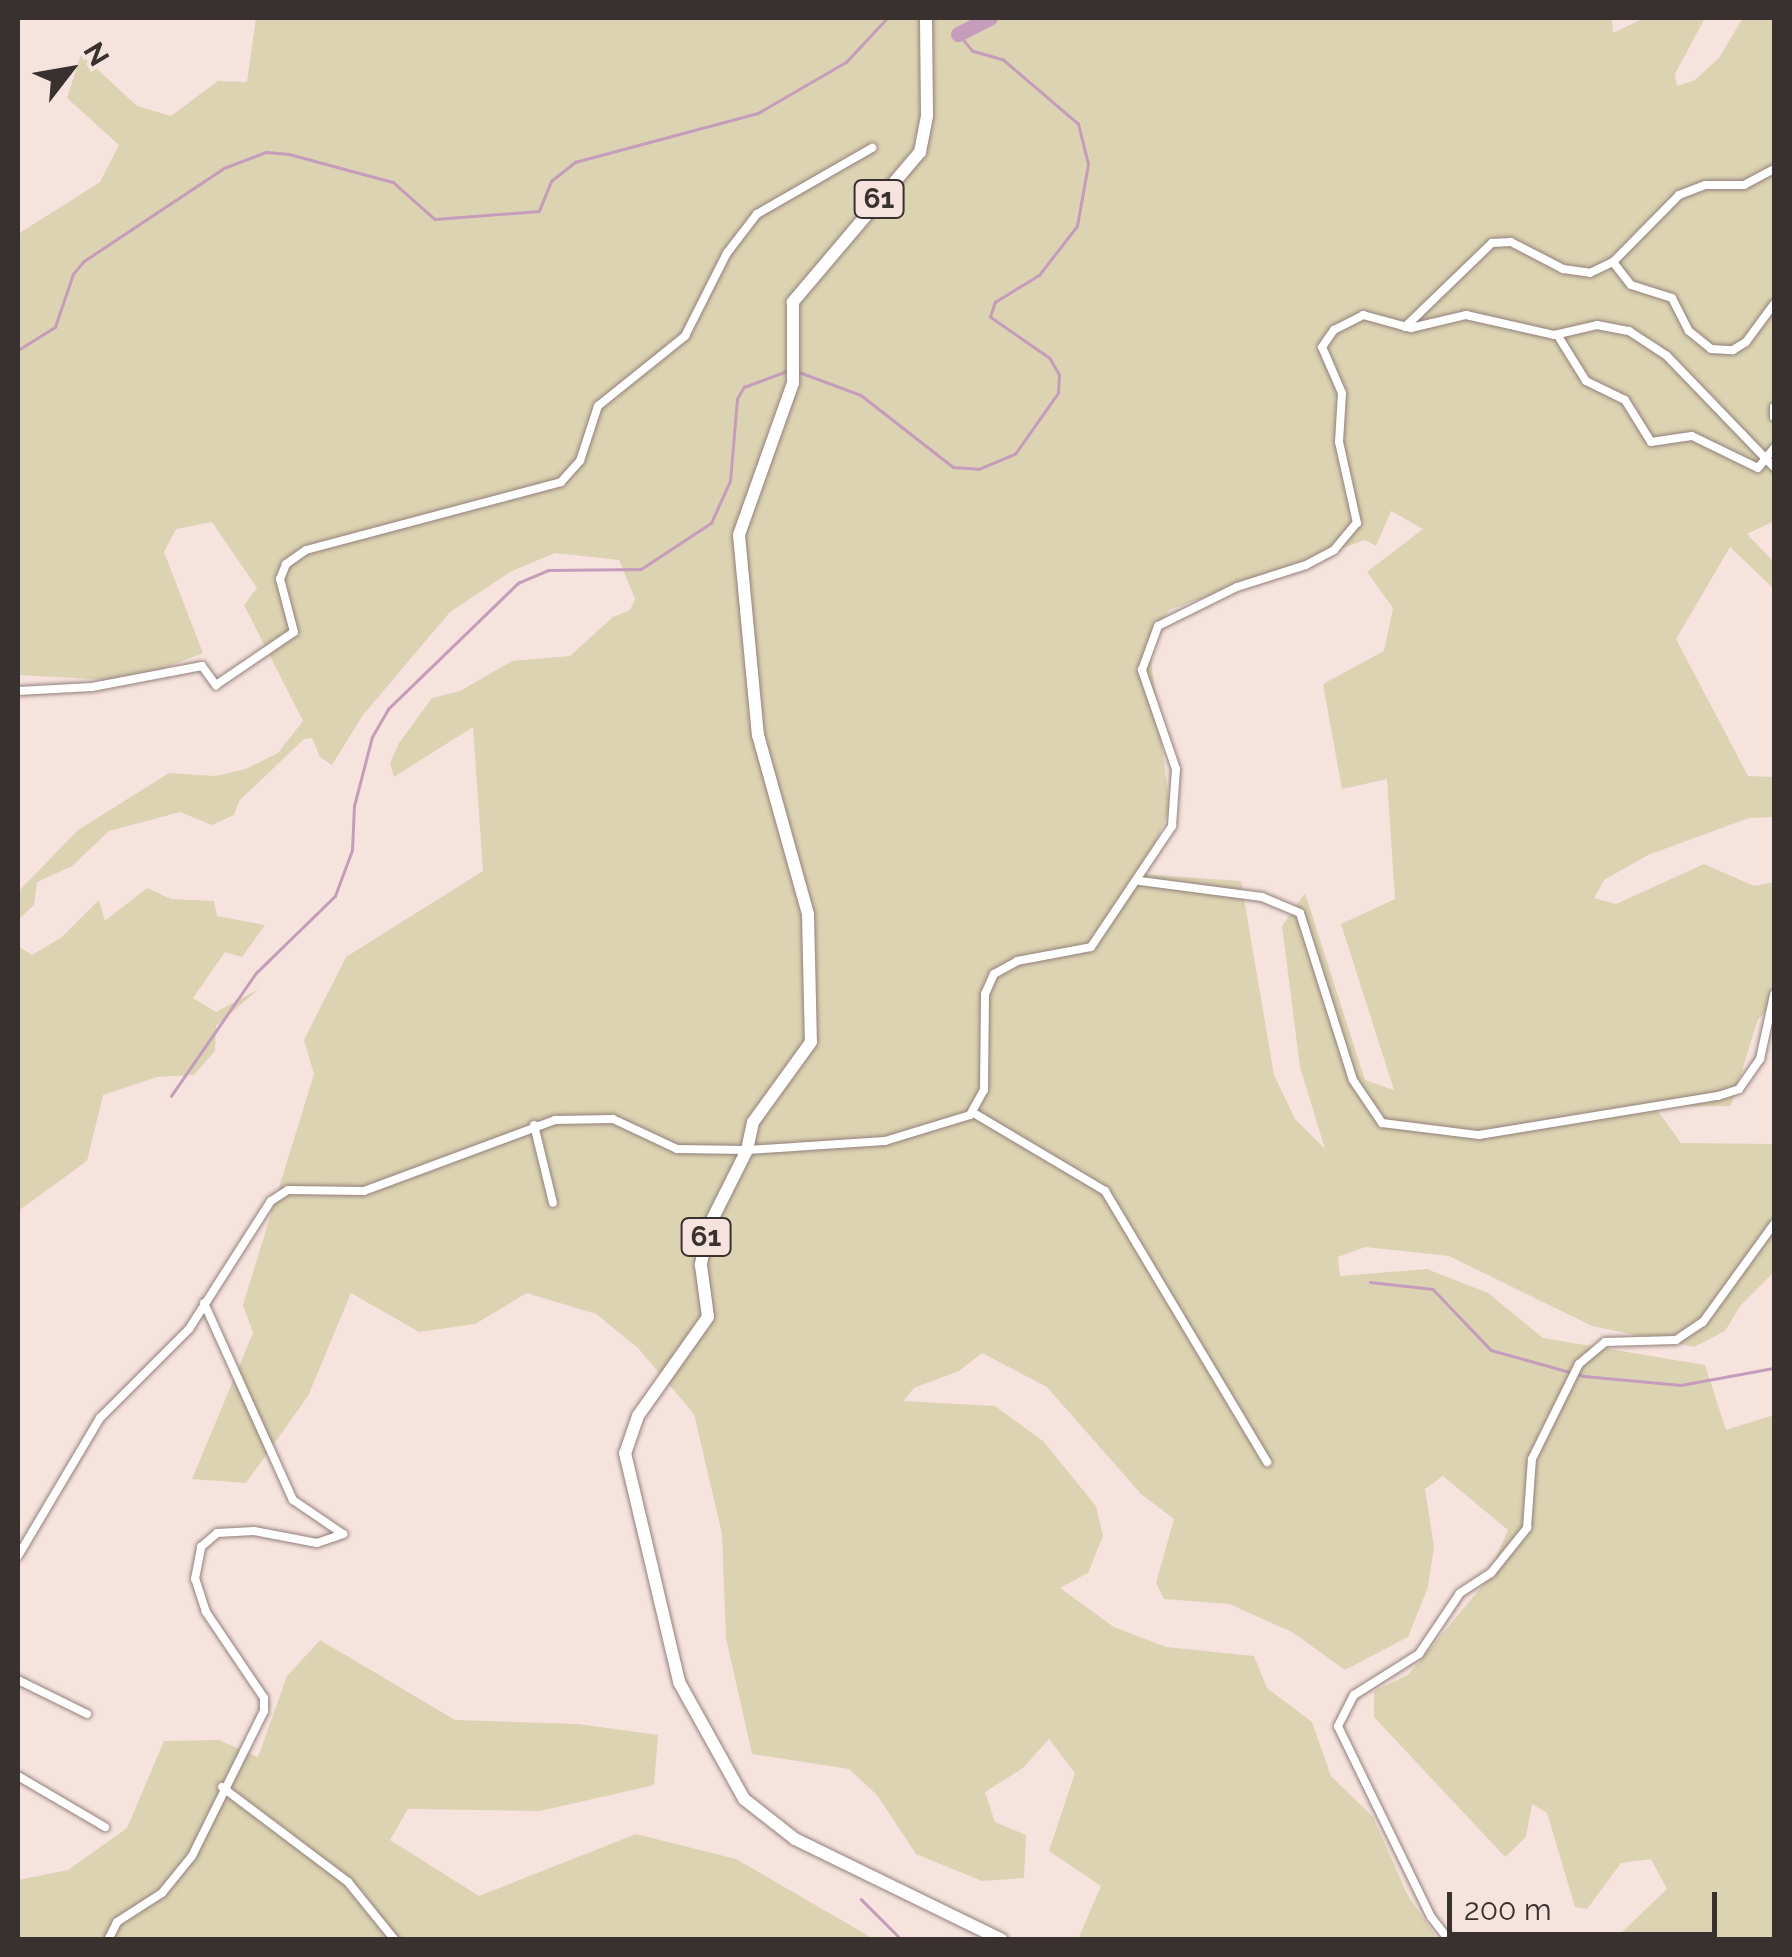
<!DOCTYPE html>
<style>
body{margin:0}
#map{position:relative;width:1792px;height:1957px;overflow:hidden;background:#f7e3de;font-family:Raleway,sans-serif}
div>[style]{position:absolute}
.green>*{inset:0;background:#dcd3b2}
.stream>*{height:2.5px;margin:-1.25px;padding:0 1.25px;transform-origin:1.25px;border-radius:1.25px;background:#c59dba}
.river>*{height:15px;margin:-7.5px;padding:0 7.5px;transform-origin:7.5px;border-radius:7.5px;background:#c59dba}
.roads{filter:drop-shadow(0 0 2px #92807b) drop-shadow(0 0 2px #92807b)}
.street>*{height:8px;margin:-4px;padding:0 4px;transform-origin:4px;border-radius:4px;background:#fff}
.primary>*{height:12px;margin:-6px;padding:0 6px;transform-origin:6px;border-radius:6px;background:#fff}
span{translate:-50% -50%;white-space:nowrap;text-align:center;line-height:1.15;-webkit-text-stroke:8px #f7e3de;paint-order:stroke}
.shield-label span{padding:2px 8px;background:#f7e3de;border:2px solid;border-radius:8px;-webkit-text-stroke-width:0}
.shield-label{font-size:28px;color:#39312f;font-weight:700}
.frame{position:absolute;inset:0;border:20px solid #39312f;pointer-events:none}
.north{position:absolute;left:20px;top:20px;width:100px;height:100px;-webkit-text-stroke:8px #f7e3de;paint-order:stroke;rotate:59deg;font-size:28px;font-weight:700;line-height:40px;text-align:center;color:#39312f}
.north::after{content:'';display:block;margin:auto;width:35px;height:45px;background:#39312f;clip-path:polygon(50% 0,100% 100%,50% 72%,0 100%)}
.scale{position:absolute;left:1447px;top:1892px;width:270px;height:45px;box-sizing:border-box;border:5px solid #39312f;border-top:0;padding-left:12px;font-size:30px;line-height:35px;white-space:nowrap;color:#39312f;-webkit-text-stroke:8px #f7e3de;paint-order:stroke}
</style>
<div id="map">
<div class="green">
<div style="clip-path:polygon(evenodd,256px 18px,1612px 18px,1613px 33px,1644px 18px,1705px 18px,1675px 74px,1677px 86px,1695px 80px,1719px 58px,1743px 18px,1774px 18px,1774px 521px,1747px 534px,1774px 562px,1774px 589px,1730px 547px,1676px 639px,1748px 776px,1774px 777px,1774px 817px,1749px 818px,1648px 855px,1604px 880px,1594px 898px,1616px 904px,1704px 864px,1754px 886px,1774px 882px,1774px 1005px,1758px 1019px,1731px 1106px,1655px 1107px,1681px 1143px,1774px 1144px,1774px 1272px,1741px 1305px,1725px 1331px,1694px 1347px,1592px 1326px,1449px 1256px,1365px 1247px,1338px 1257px,1340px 1276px,1427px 1269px,1488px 1293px,1543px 1338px,1705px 1365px,1726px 1430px,1774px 1415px,1774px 1939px,1626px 1939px,1622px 1932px,1667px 1889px,1651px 1859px,1621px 1863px,1587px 1909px,1575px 1907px,1547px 1813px,1532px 1804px,1526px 1837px,1505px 1857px,1374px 1717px,1374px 1691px,1408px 1675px,1484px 1584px,1508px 1530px,1443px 1476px,1425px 1489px,1434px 1547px,1428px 1587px,1408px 1637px,1345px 1670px,1292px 1632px,1229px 1604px,1164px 1599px,1156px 1583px,1174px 1519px,1141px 1494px,1047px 1387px,982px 1353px,959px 1371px,914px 1388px,903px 1401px,995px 1406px,1043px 1441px,1096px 1506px,1103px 1536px,1088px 1573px,1060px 1588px,1114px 1627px,1166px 1647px,1254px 1656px,1267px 1688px,1312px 1722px,1331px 1776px,1373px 1817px,1407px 1894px,1438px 1940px,1078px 1939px,1101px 1886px,1049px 1851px,1075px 1773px,1049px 1739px,1023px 1768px,985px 1792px,995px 1822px,1026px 1835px,1024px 1878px,982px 1881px,916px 1854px,877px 1795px,849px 1769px,752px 1754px,726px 1638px,722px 1534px,694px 1414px,638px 1348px,596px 1314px,527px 1293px,475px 1324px,419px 1332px,351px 1293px,308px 1396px,246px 1483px,192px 1479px,253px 1333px,243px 1305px,314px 1074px,304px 1040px,346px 957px,483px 871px,473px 727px,394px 777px,390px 763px,399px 743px,432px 698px,460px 691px,512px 661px,570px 656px,613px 617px,630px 610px,635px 599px,619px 560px,555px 553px,512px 571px,450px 612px,363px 715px,332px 765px,320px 757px,312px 738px,304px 739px,239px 801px,234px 815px,212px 825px,180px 812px,109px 831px,72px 866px,37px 882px,34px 905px,18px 920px,18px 892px,78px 830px,169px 773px,215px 776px,246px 769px,278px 753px,303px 721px,244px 605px,257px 588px,212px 522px,176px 529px,164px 552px,203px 653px,130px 681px,18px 675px,18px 234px,100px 182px,119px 145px,67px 98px,81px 54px,137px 106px,171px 116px,218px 81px,247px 82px,256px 18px,1391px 511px,1423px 529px,1367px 572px,1393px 608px,1384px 651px,1323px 684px,1342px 789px,1387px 779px,1395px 899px,1341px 924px,1394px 1090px,1365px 1080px,1305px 893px,1282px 926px,1300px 1067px,1325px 1149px,1295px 1119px,1274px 1075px,1241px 881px,1141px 874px,1170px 809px,1149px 645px,1169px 610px,1365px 540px,1376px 546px,1391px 511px)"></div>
<div style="clip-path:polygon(147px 888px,171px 899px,214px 901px,217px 916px,265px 925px,242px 957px,225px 952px,193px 998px,216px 1012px,259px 989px,216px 1026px,215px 1051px,194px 1075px,157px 1077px,103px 1095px,87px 1161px,18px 1211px,18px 946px,32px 955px,62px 937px,99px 900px,105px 921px)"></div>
<div style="clip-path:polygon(320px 1640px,455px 1720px,578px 1724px,658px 1735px,654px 1785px,540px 1811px,408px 1809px,390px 1840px,479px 1896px,636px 1834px,736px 1859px,874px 1939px,18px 1940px,18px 1880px,68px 1870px,127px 1828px,164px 1741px,219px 1740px,258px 1757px,287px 1676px)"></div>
</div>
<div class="stream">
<div style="left:18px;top:350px;width:44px;rotate:-31.9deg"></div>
<div style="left:55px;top:327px;width:56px;rotate:-71.2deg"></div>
<div style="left:73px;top:274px;width:17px;rotate:-50deg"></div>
<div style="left:84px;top:261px;width:168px;rotate:-33.6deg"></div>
<div style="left:224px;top:168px;width:45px;rotate:-20.9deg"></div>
<div style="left:266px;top:152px;width:23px;rotate:5deg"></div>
<div style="left:289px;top:154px;width:108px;rotate:15.1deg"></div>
<div style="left:393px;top:182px;width:56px;rotate:41.4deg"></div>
<div style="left:435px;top:219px;width:104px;rotate:-4.4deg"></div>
<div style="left:539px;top:211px;width:32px;rotate:-68deg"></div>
<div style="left:551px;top:181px;width:31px;rotate:-38deg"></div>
<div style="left:575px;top:162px;width:189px;rotate:-15deg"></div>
<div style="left:758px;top:113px;width:102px;rotate:-30.1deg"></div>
<div style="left:846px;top:62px;width:60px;rotate:-47deg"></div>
<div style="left:799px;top:372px;width:66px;rotate:20.4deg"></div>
<div style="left:861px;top:395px;width:117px;rotate:38deg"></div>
<div style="left:953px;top:467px;width:26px;rotate:4deg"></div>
<div style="left:979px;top:469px;width:39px;rotate:-23deg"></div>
<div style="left:1015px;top:454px;width:75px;rotate:-54.8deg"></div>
<div style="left:1058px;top:393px;width:18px;rotate:-87deg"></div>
<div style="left:1059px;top:375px;width:20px;rotate:-120deg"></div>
<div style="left:1049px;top:358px;width:72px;rotate:-145.2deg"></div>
<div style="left:990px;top:317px;width:16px;rotate:-72deg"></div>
<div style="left:995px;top:302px;width:52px;rotate:-31.5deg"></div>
<div style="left:1039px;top:275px;width:62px;rotate:-52.2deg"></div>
<div style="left:1077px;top:226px;width:63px;rotate:-79.9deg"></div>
<div style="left:1088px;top:164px;width:41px;rotate:-104deg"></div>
<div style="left:1078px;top:124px;width:99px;rotate:-139.5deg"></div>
<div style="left:1003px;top:60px;width:32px;rotate:-164deg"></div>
<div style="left:972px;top:51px;width:22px;rotate:-129deg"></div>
<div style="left:171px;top:1096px;width:150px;rotate:-55.4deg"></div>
<div style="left:256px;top:973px;width:110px;rotate:-44.3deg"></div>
<div style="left:335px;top:896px;width:49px;rotate:-69.7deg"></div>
<div style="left:352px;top:850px;width:44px;rotate:-87.4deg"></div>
<div style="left:354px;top:806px;width:71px;rotate:-75.4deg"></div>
<div style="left:372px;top:737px;width:32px;rotate:-60deg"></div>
<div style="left:388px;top:709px;width:181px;rotate:-44.1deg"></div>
<div style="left:518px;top:583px;width:33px;rotate:-23deg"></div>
<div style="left:548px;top:570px;width:93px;rotate:-0.6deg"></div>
<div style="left:641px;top:569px;width:84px;rotate:-33.3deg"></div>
<div style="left:711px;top:523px;width:46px;rotate:-65.7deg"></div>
<div style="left:730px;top:481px;width:82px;rotate:-85.1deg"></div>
<div style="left:737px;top:399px;width:14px;rotate:-60deg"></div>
<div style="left:744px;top:387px;width:46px;rotate:-20.4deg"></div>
<div style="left:1370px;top:1282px;width:63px;rotate:6.3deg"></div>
<div style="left:1433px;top:1289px;width:84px;rotate:46.4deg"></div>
<div style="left:1491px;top:1350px;width:97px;rotate:15.6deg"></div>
<div style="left:1584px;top:1376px;width:97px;rotate:5.3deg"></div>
<div style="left:1681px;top:1385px;width:95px;rotate:-10.4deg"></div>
<div style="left:861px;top:1899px;width:58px;rotate:45deg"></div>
</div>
<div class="river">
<div style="left:958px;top:34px;width:36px;rotate:-27deg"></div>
</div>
<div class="roads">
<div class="street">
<div style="left:1613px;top:262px;width:29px;rotate:52deg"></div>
<div style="left:1631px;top:285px;width:43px;rotate:17.6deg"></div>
<div style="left:1672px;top:298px;width:37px;rotate:63deg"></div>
<div style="left:1689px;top:331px;width:28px;rotate:39deg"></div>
<div style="left:1711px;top:349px;width:22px;rotate:3deg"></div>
<div style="left:1733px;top:350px;width:15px;rotate:-32deg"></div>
<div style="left:1746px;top:342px;width:47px;rotate:-53.6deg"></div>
<div style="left:1405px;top:327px;width:121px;rotate:-44deg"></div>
<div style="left:1492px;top:243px;width:19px;rotate:-3deg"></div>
<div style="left:1511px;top:242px;width:59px;rotate:27.4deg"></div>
<div style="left:1563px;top:269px;width:27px;rotate:8deg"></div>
<div style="left:1590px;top:273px;width:25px;rotate:-26deg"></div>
<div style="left:1613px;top:262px;width:94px;rotate:-45.4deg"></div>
<div style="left:1679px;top:195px;width:28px;rotate:-21deg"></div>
<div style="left:1705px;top:185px;width:39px"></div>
<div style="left:1744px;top:185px;width:34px;rotate:-28deg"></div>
<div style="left:1558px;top:336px;width:53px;rotate:58.1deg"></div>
<div style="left:1586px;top:381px;width:43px;rotate:26deg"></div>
<div style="left:1625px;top:400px;width:49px;rotate:58.2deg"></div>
<div style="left:1651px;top:442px;width:41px;rotate:-8.3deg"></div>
<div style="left:1692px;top:436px;width:73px;rotate:25.9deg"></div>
<div style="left:1758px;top:468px;width:26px;rotate:-51deg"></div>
<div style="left:1774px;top:407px;width:10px;rotate:90deg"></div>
<div style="left:18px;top:691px;width:74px;rotate:-3.1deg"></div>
<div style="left:92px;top:687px;width:112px;rotate:-10.8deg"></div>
<div style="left:202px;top:666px;width:24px;rotate:54deg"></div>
<div style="left:216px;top:685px;width:94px;rotate:-34.2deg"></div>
<div style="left:294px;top:632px;width:55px;rotate:-104.8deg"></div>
<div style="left:280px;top:579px;width:16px;rotate:-68deg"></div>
<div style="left:286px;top:564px;width:24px;rotate:-35deg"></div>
<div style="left:306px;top:550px;width:264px;rotate:-14.9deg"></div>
<div style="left:561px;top:482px;width:28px;rotate:-48deg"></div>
<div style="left:580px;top:461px;width:58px;rotate:-71.9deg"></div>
<div style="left:598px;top:406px;width:112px;rotate:-38.8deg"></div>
<div style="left:685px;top:336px;width:93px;rotate:-63.2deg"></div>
<div style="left:727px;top:253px;width:49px;rotate:-52.4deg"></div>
<div style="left:757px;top:214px;width:133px;rotate:-29.9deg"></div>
<div style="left:1140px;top:881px;width:123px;rotate:7.5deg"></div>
<div style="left:1262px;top:897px;width:41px;rotate:22.8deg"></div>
<div style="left:1300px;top:913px;width:175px;rotate:72.4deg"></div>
<div style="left:1353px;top:1080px;width:52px;rotate:56deg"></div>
<div style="left:1382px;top:1123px;width:98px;rotate:7.1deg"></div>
<div style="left:1479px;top:1135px;width:242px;rotate:-9.3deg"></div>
<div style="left:1718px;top:1096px;width:22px;rotate:-18deg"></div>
<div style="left:1739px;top:1089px;width:37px;rotate:-55deg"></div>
<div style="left:1760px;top:1059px;width:66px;rotate:-77.7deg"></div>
<div style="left:972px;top:1112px;width:155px;rotate:30.7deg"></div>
<div style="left:1105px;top:1191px;width:316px;rotate:59.1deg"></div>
<div style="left:534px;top:1125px;width:80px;rotate:76.3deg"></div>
<div style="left:204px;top:1303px;width:216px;rotate:65.7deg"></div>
<div style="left:293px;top:1500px;width:60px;rotate:34.2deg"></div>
<div style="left:18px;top:1556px;width:161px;rotate:-59.3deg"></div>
<div style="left:100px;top:1418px;width:126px;rotate:-45deg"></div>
<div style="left:189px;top:1329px;width:152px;rotate:-57.4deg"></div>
<div style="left:271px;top:1201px;width:20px;rotate:-33deg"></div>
<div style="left:288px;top:1190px;width:76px;rotate:0.8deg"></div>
<div style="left:364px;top:1191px;width:204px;rotate:-20.4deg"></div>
<div style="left:555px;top:1120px;width:58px;rotate:-1deg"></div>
<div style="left:613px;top:1119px;width:71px;rotate:25.1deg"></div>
<div style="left:677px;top:1149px;width:70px;rotate:0.8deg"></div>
<div style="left:747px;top:1150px;width:138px;rotate:-3.7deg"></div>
<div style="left:885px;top:1141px;width:89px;rotate:-17deg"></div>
<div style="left:970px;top:1115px;width:29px;rotate:-61deg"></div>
<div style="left:984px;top:1090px;width:96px;rotate:-89.4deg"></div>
<div style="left:985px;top:994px;width:22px;rotate:-66deg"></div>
<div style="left:994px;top:974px;width:26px;rotate:-29deg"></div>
<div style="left:1017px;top:961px;width:75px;rotate:-10.7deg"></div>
<div style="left:1091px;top:947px;width:146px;rotate:-56.2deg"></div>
<div style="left:1172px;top:826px;width:57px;rotate:-86deg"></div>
<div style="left:1176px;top:769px;width:105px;rotate:-109deg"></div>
<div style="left:1142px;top:670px;width:47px;rotate:-70deg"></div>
<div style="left:1158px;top:626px;width:88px;rotate:-26.3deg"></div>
<div style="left:1237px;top:587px;width:72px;rotate:-17.7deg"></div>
<div style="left:1306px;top:565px;width:32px;rotate:-28deg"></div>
<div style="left:1334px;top:550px;width:35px;rotate:-50deg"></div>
<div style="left:1357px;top:523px;width:83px;rotate:-102.5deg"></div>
<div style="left:1339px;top:442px;width:49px;rotate:-86.5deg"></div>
<div style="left:1342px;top:393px;width:50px;rotate:-113.5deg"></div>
<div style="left:1322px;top:347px;width:21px;rotate:-55deg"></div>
<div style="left:1334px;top:330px;width:33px;rotate:-27deg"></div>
<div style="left:1363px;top:315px;width:50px;rotate:15.2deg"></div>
<div style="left:1411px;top:328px;width:57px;rotate:-13.3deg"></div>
<div style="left:1466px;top:315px;width:90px;rotate:12.8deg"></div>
<div style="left:1554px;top:335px;width:44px;rotate:-13.1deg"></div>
<div style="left:1597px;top:325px;width:33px;rotate:11deg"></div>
<div style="left:1629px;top:331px;width:45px;rotate:33.3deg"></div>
<div style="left:1667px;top:356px;width:154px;rotate:46.1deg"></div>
<div style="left:18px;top:1680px;width:77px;rotate:26.2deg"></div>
<div style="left:18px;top:1776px;width:101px;rotate:30.4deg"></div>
<div style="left:222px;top:1787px;width:158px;rotate:37deg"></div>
<div style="left:348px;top:1882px;width:75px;rotate:51deg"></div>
<div style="left:108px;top:1940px;width:20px;rotate:-63deg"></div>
<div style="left:117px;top:1922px;width:54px;rotate:-32.8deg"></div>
<div style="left:162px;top:1893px;width:48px;rotate:-51deg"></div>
<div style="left:192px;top:1856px;width:162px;rotate:-63.6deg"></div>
<div style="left:264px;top:1711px;width:13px;rotate:-90deg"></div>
<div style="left:264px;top:1698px;width:104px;rotate:-124deg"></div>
<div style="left:206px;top:1612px;width:35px;rotate:-108deg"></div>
<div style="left:195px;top:1579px;width:33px;rotate:-79deg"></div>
<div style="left:201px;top:1547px;width:21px;rotate:-41deg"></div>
<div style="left:217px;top:1533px;width:37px;rotate:-3deg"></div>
<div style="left:254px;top:1531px;width:64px;rotate:10.8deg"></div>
<div style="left:317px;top:1543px;width:28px;rotate:-19deg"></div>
<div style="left:1449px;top:1940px;width:29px;rotate:-128deg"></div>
<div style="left:1431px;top:1917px;width:212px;rotate:-116deg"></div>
<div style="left:1338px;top:1726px;width:35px;rotate:-63deg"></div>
<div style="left:1354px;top:1695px;width:77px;rotate:-32.2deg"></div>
<div style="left:1419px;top:1654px;width:73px;rotate:-56.1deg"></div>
<div style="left:1460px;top:1593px;width:37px;rotate:-33deg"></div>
<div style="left:1491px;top:1573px;width:58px;rotate:-51.3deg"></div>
<div style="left:1527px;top:1528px;width:69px;rotate:-85.9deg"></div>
<div style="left:1532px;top:1459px;width:106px;rotate:-63.7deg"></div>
<div style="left:1579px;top:1364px;width:34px;rotate:-40deg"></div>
<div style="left:1605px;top:1342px;width:71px;rotate:-1.6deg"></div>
<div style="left:1676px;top:1340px;width:32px;rotate:-34deg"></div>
<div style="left:1703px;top:1322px;width:121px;rotate:-54.1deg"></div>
</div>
<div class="primary">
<div style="left:926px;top:18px;width:98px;rotate:89.4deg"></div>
<div style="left:927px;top:116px;width:37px;rotate:101deg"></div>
<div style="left:920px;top:152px;width:197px;rotate:130.3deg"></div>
<div style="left:793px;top:302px;width:81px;rotate:90deg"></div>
<div style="left:793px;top:383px;width:161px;rotate:109.6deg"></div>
<div style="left:739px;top:535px;width:201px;rotate:84.6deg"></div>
<div style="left:758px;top:735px;width:186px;rotate:74.4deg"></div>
<div style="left:808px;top:914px;width:128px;rotate:88.7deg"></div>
<div style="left:811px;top:1042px;width:99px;rotate:125.9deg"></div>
<div style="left:753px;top:1122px;width:29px;rotate:102deg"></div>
<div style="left:747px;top:1150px;width:85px;rotate:116.6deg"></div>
<div style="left:709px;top:1226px;width:40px;rotate:102deg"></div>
<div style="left:701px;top:1265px;width:52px;rotate:82.3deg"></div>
<div style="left:708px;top:1317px;width:121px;rotate:125.3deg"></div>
<div style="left:638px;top:1416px;width:39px;rotate:109deg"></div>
<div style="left:625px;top:1453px;width:235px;rotate:76.7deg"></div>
<div style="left:679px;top:1682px;width:134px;rotate:60.9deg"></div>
<div style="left:744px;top:1799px;width:65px;rotate:38.1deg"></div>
<div style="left:795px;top:1839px;width:230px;rotate:26deg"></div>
</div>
</div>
<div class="shield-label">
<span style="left:879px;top:199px">61</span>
<span style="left:706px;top:1237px">61</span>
</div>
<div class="frame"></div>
<div class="north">N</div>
<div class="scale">200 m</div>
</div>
